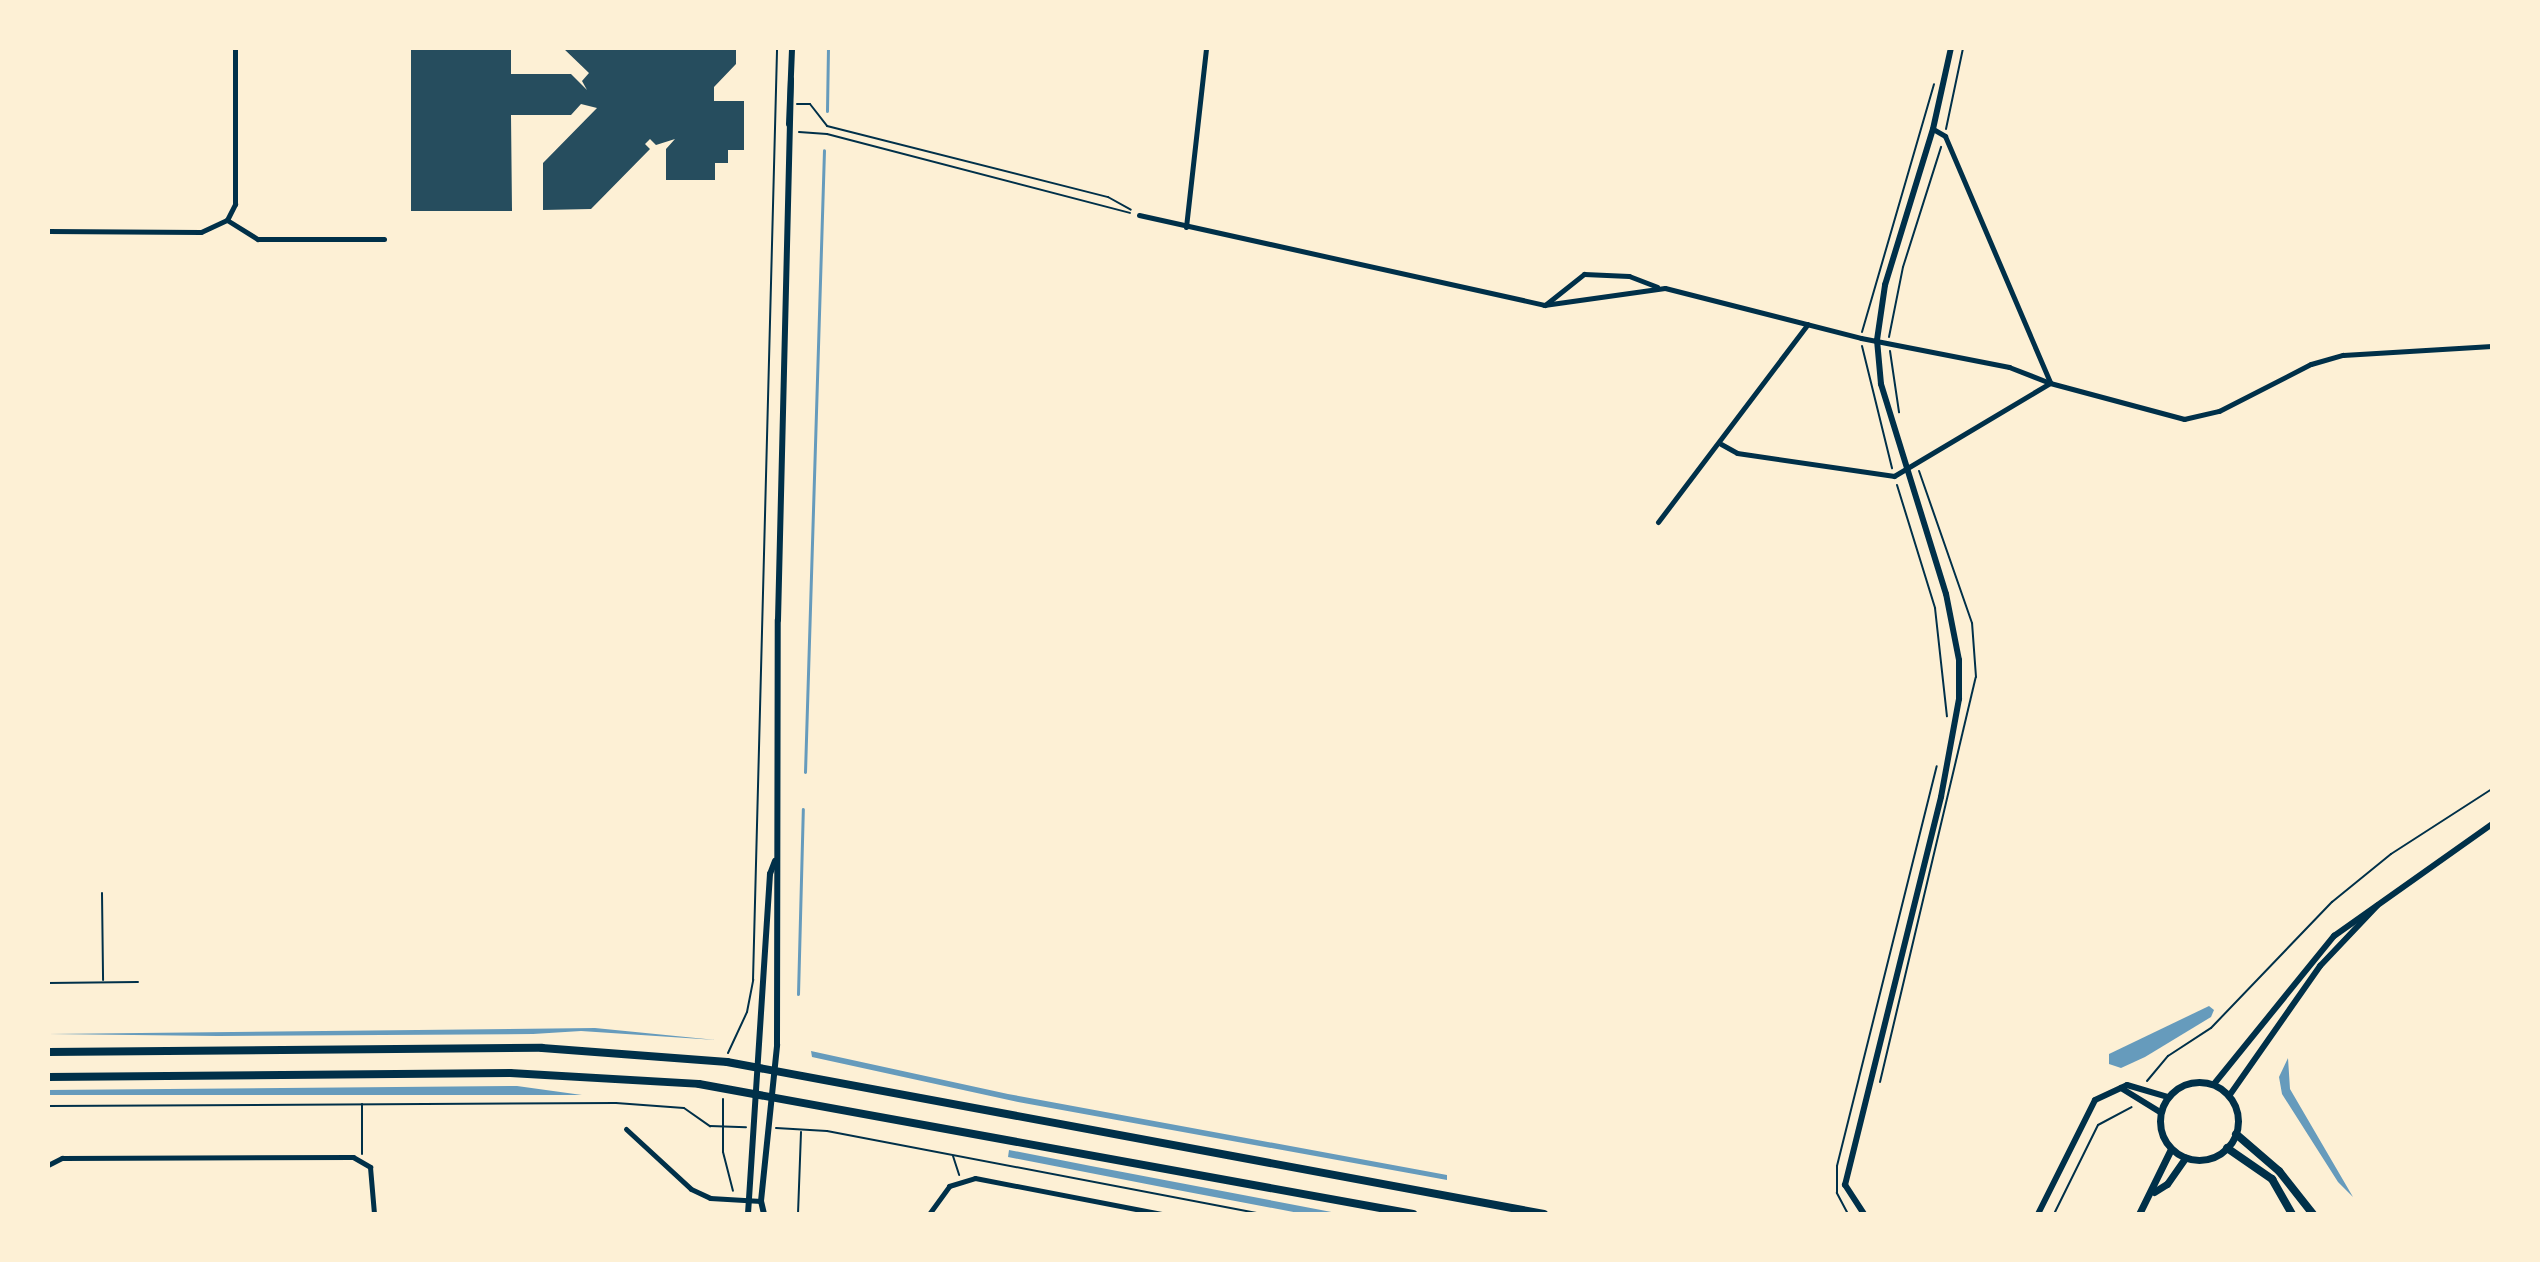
<!DOCTYPE html>
<style>
body{margin:0}
#map{position:relative;width:2540px;height:1262px;overflow:hidden;background:#fdf0d5;font-family:"Noto Sans",sans-serif}
div>[style]{position:absolute}
.water>*{inset:0;background:#669bbc}
.stream>*{height:3px;margin:-1.5px;padding:0 1.5px;transform-origin:1.5px;border-radius:1.5px;background:#669bbc}
.building>*{inset:0;background:#264d5e}
.path>*{height:2px;margin:-1px;padding:0 1px;transform-origin:1px;border-radius:1px;background:#003049}
.service>*{height:2px;margin:-1px;padding:0 1px;transform-origin:1px;border-radius:1px;background:#003049}
.minor>*{height:5px;margin:-2.5px;padding:0 2.5px;transform-origin:2.5px;border-radius:2.5px;background:#003049}
.tertiary>*{height:6px;margin:-3px;padding:0 3px;transform-origin:3px;border-radius:3px;background:#003049}
.secondary>*{height:7px;margin:-3.5px;padding:0 3.5px;transform-origin:3.5px;border-radius:3.5px;background:#003049}
.secondary>.ring{margin:-3.5px;padding:0;box-sizing:content-box;background:none;border:7px solid #003049;border-radius:50%}
.primary>*{height:8px;margin:-4px;padding:0 4px;transform-origin:4px;border-radius:4px;background:#003049}
span{translate:-50% -50%;white-space:nowrap;text-align:center;line-height:1.15;-webkit-text-stroke:6px #fdf0d5;paint-order:stroke}
.frame{position:absolute;inset:0;border:50px solid #fdf0d5;pointer-events:none}
</style>
<div id="map">
<div class="water">
<div style="clip-path:polygon(2209px 1006px,2214px 1010px,2211px 1017px,2145px 1057px,2121px 1068px,2109px 1064px,2109px 1054px)"></div>
<div style="clip-path:polygon(595px 1028px,716px 1040px,581px 1031px,533px 1034px,218px 1036px,48px 1034px)"></div>
<div style="clip-path:polygon(811px 1051px,1008px 1094px,1447px 1175px,1447px 1180px,1018px 1102px,812px 1057px)"></div>
<div style="clip-path:polygon(2288px 1058px,2290px 1089px,2353px 1197px,2338px 1182px,2282px 1094px,2279px 1077px)"></div>
<div style="clip-path:polygon(517px 1086px,582px 1095px,48px 1095px,48px 1090px)"></div>
<div style="clip-path:polygon(1009px 1150px,1091px 1166px,1342px 1214px,1304px 1214px,1167px 1188px,1008px 1157px)"></div>
</div>
<div class="stream">
<div style="left:827px;top:111px;width:63px;rotate:-89.1deg"></div>
<div style="left:805px;top:772px;width:622px;rotate:-88.25deg"></div>
<div style="left:798px;top:994px;width:185px;rotate:-88.5deg"></div>
</div>
<div class="building">
<div style="clip-path:polygon(411px 48px,511px 48px,511px 74px,571px 74px,587px 90px,582px 81px,589px 73px,563px 48px,736px 48px,736px 64px,714px 87px,714px 101px,744px 101px,744px 150px,728px 150px,728px 163px,715px 163px,715px 180px,666px 180px,666px 149px,675px 139px,656px 145px,650px 139px,645px 144px,650px 149px,591px 209px,543px 210px,543px 163px,597px 108px,581px 104px,571px 115px,511px 115px,512px 211px,411px 211px)"></div>
</div>
<div class="path">
<div style="left:797px;top:104px;width:13px"></div>
<div style="left:810px;top:104px;width:28px;rotate:52deg"></div>
<div style="left:827px;top:126px;width:290px;rotate:14.2deg"></div>
<div style="left:1108px;top:197px;width:26px;rotate:29deg"></div>
<div style="left:1946px;top:129px;width:83px;rotate:-78.1deg"></div>
<div style="left:799px;top:132px;width:28px;rotate:4deg"></div>
<div style="left:827px;top:134px;width:313px;rotate:14.6deg"></div>
<div style="left:1862px;top:332px;width:258px;rotate:-73.8deg"></div>
<div style="left:1889px;top:337px;width:71px;rotate:-78.7deg"></div>
<div style="left:1903px;top:267px;width:126px;rotate:-72.4deg"></div>
<div style="left:1862px;top:346px;width:126px;rotate:76.2deg"></div>
<div style="left:1890px;top:351px;width:62px;rotate:81.6deg"></div>
<div style="left:1897px;top:485px;width:129px;rotate:72.8deg"></div>
<div style="left:1935px;top:608px;width:109px;rotate:83.7deg"></div>
<div style="left:728px;top:1053px;width:45px;rotate:-65.1deg"></div>
<div style="left:747px;top:1012px;width:33px;rotate:-79deg"></div>
<div style="left:753px;top:980px;width:932px;rotate:-88.52deg"></div>
<div style="left:2147px;top:1081px;width:33px;rotate:-50deg"></div>
<div style="left:2168px;top:1056px;width:51px;rotate:-33.1deg"></div>
<div style="left:2211px;top:1028px;width:175px;rotate:-46.2deg"></div>
<div style="left:2332px;top:902px;width:76px;rotate:-39.1deg"></div>
<div style="left:2391px;top:854px;width:120px;rotate:-32.8deg"></div>
<div style="left:1880px;top:1082px;width:416px;rotate:-76.7deg"></div>
<div style="left:1976px;top:677px;width:54px;rotate:-94.2deg"></div>
<div style="left:1972px;top:623px;width:161px;rotate:-109.2deg"></div>
<div style="left:723px;top:1099px;width:53px;rotate:90deg"></div>
<div style="left:723px;top:1152px;width:40px;rotate:75.6deg"></div>
<div style="left:48px;top:1106px;width:568px;rotate:-0.3deg"></div>
<div style="left:616px;top:1103px;width:68px;rotate:4.2deg"></div>
<div style="left:684px;top:1108px;width:32px;rotate:35deg"></div>
<div style="left:710px;top:1126px;width:36px;rotate:2deg"></div>
<div style="left:776px;top:1128px;width:51px;rotate:3.4deg"></div>
<div style="left:827px;top:1131px;width:444px;rotate:10.8deg"></div>
<div style="left:362px;top:1154px;width:50px;rotate:-90deg"></div>
<div style="left:953px;top:1156px;width:20px;rotate:72deg"></div>
<div style="left:798px;top:1214px;width:82px;rotate:-87.9deg"></div>
<div style="left:1848px;top:1214px;width:24px;rotate:-118deg"></div>
<div style="left:1837px;top:1193px;width:27px;rotate:-90deg"></div>
<div style="left:1837px;top:1166px;width:412px;rotate:-76deg"></div>
<div style="left:2054px;top:1214px;width:99px;rotate:-63.7deg"></div>
<div style="left:2098px;top:1125px;width:38px;rotate:-28deg"></div>
</div>
<div class="service">
<div style="left:102px;top:893px;width:87px;rotate:89.3deg"></div>
<div style="left:48px;top:983px;width:90px;rotate:-0.6deg"></div>
</div>
<div class="minor">
<div style="left:1933px;top:129px;width:14px;rotate:30deg"></div>
<div style="left:1945px;top:136px;width:267px;rotate:66.9deg"></div>
<div style="left:1139px;top:215px;width:415px;rotate:12.5deg"></div>
<div style="left:1544px;top:305px;width:122px;rotate:-8deg"></div>
<div style="left:1665px;top:288px;width:202px;rotate:14.3deg"></div>
<div style="left:1861px;top:338px;width:151px;rotate:11.1deg"></div>
<div style="left:2009px;top:367px;width:44px;rotate:21.3deg"></div>
<div style="left:2050px;top:383px;width:139px;rotate:15deg"></div>
<div style="left:2184px;top:419px;width:36px;rotate:-13deg"></div>
<div style="left:2219px;top:411px;width:103px;rotate:-27.1deg"></div>
<div style="left:2311px;top:364px;width:33px;rotate:-16deg"></div>
<div style="left:2343px;top:355px;width:149px;rotate:-3.5deg"></div>
<div style="left:227px;top:220px;width:36px;rotate:32deg"></div>
<div style="left:258px;top:239px;width:126px"></div>
<div style="left:1186px;top:227px;width:180px;rotate:-83.6deg"></div>
<div style="left:48px;top:231px;width:153px;rotate:0.4deg"></div>
<div style="left:201px;top:232px;width:29px;rotate:-25deg"></div>
<div style="left:227px;top:220px;width:18px;rotate:-63deg"></div>
<div style="left:235px;top:204px;width:156px;rotate:-90deg"></div>
<div style="left:1545px;top:305px;width:50px;rotate:-38.5deg"></div>
<div style="left:1584px;top:274px;width:45px;rotate:2.5deg"></div>
<div style="left:1629px;top:276px;width:30px;rotate:21deg"></div>
<div style="left:1721px;top:444px;width:18px;rotate:29deg"></div>
<div style="left:1737px;top:453px;width:159px;rotate:8.3deg"></div>
<div style="left:1894px;top:476px;width:182px;rotate:-30.8deg"></div>
<div style="left:1658px;top:522px;width:248px;rotate:-52.9deg"></div>
<div style="left:626px;top:1129px;width:88px;rotate:42.7deg"></div>
<div style="left:691px;top:1189px;width:21px;rotate:25deg"></div>
<div style="left:710px;top:1198px;width:51px;rotate:3.4deg"></div>
<div style="left:48px;top:1165px;width:16px;rotate:-27deg"></div>
<div style="left:62px;top:1158px;width:291px;rotate:-0.2deg"></div>
<div style="left:353px;top:1157px;width:20px;rotate:30deg"></div>
<div style="left:370px;top:1167px;width:47px;rotate:85.1deg"></div>
<div style="left:929px;top:1214px;width:34px;rotate:-54deg"></div>
<div style="left:949px;top:1186px;width:27px;rotate:-17deg"></div>
<div style="left:975px;top:1178px;width:190px;rotate:10.9deg"></div>
</div>
<div class="tertiary">
<div style="left:789px;top:124px;width:76px;rotate:-87.7deg"></div>
<div style="left:2214px;top:1084px;width:191px;rotate:-51deg"></div>
<div style="left:2334px;top:936px;width:194px;rotate:-35.3deg"></div>
<div style="left:2121px;top:1088px;width:46px;rotate:31.6deg"></div>
<div style="left:2229px;top:1096px;width:159px;rotate:-55deg"></div>
<div style="left:2320px;top:966px;width:83px;rotate:-46.5deg"></div>
<div style="left:748px;top:1214px;width:341px;rotate:-86.3deg"></div>
<div style="left:770px;top:874px;width:14px;rotate:-69deg"></div>
<div style="left:764px;top:1214px;width:13px;rotate:-103deg"></div>
<div style="left:761px;top:1201px;width:157px;rotate:-84.1deg"></div>
<div style="left:777px;top:1045px;width:425px;rotate:-89.9deg"></div>
<div style="left:778px;top:620px;width:541px;rotate:-88.62deg"></div>
<div style="left:1864px;top:1214px;width:35px;rotate:-123deg"></div>
<div style="left:1845px;top:1185px;width:400px;rotate:-76.1deg"></div>
<div style="left:1941px;top:797px;width:100px;rotate:-79.6deg"></div>
<div style="left:1959px;top:699px;width:39px;rotate:-90deg"></div>
<div style="left:1959px;top:660px;width:67px;rotate:-101.1deg"></div>
<div style="left:1946px;top:594px;width:220px;rotate:-107.2deg"></div>
<div style="left:1881px;top:384px;width:44px;rotate:-95.2deg"></div>
<div style="left:1877px;top:340px;width:56px;rotate:-81.7deg"></div>
<div style="left:1885px;top:285px;width:163px;rotate:-72.9deg"></div>
<div style="left:1933px;top:129px;width:83px;rotate:-77.5deg"></div>
<div style="left:2038px;top:1214px;width:127px;rotate:-63.4deg"></div>
<div style="left:2095px;top:1100px;width:35px;rotate:-25deg"></div>
<div style="left:2127px;top:1085px;width:43px;rotate:16.3deg"></div>
</div>
<div class="secondary">
<div class="ring" style="left:2160px;top:1082px;width:71px;height:71px"></div>
<div style="left:2154px;top:1192px;width:15px;rotate:-32deg"></div>
<div style="left:2167px;top:1184px;width:32px;rotate:-55deg"></div>
<div style="left:2139px;top:1214px;width:72px;rotate:-63.8deg"></div>
</div>
<div class="primary">
<div style="left:48px;top:1052px;width:494px;rotate:-0.5deg"></div>
<div style="left:542px;top:1048px;width:186px;rotate:4.3deg"></div>
<div style="left:727px;top:1062px;width:831px;rotate:10.54deg"></div>
<div style="left:48px;top:1077px;width:462px;rotate:-0.5deg"></div>
<div style="left:510px;top:1073px;width:189px;rotate:3.3deg"></div>
<div style="left:699px;top:1084px;width:726px;rotate:10.32deg"></div>
<div style="left:2236px;top:1134px;width:57px;rotate:40.7deg"></div>
<div style="left:2279px;top:1171px;width:55px;rotate:51.7deg"></div>
<div style="left:2227px;top:1148px;width:55px;rotate:34.6deg"></div>
<div style="left:2272px;top:1179px;width:40px;rotate:60.3deg"></div>
</div>
<div class="frame"></div>
</div>
